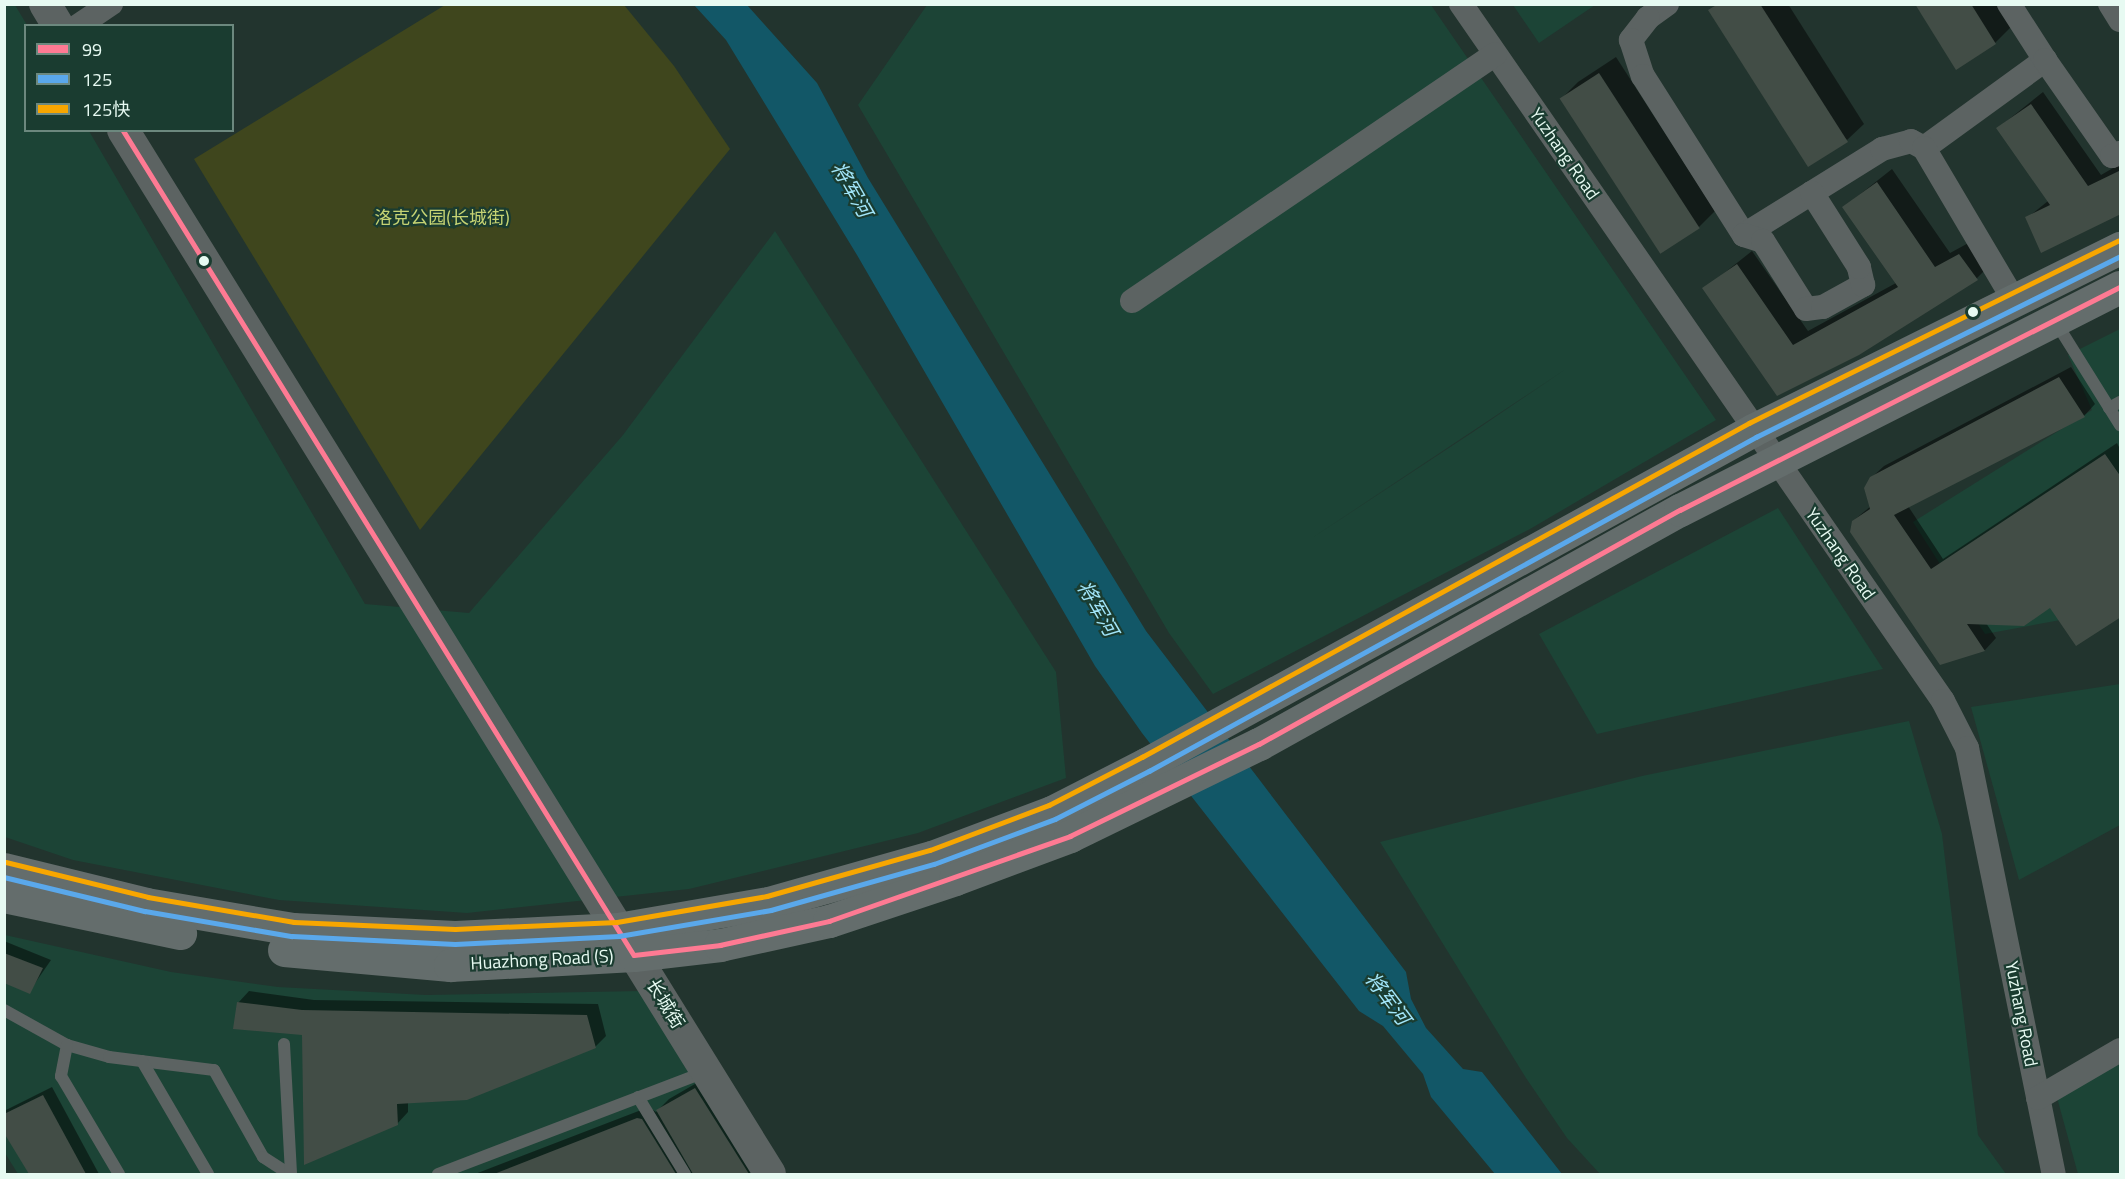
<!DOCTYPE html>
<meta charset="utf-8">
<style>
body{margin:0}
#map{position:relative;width:2125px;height:1179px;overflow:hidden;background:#22342e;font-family:"Titillium Web","Noto Sans SC",sans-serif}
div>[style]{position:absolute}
.built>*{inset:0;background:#1c4436}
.green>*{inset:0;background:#3f461d}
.water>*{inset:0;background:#125767}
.shadow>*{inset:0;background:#0007}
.building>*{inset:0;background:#424d46;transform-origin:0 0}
.service>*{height:12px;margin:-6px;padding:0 6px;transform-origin:6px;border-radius:6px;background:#5c6362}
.minor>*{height:24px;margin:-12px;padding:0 12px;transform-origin:12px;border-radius:12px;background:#5c6362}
.tertiary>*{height:32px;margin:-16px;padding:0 16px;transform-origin:16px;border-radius:16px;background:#5c6362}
.secondary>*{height:33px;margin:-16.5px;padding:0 16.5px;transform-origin:16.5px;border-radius:16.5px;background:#646d6c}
.bus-1>*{height:4.5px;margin:-2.25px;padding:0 2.25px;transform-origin:2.25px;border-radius:2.25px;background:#fe7a93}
.bus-2>*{height:4.5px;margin:-2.25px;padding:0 2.25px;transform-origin:2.25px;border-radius:2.25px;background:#5aa8eb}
.bus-3>*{height:4.5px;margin:-2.25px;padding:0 2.25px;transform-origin:2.25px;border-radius:2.25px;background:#f7a600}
.dots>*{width:16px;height:16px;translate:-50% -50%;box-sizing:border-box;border:3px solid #1a3c30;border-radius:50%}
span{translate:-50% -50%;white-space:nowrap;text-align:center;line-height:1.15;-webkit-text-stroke:4.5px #1a3c30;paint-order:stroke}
.street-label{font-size:18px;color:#e7faf2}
.park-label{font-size:18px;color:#c6d373}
.water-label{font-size:20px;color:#a2e6fa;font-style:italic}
.frame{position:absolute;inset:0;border:6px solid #e7faf2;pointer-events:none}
.legend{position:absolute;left:24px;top:24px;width:210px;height:108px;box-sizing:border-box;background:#1a3c30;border:2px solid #6c887e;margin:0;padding:8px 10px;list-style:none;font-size:18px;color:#e7faf2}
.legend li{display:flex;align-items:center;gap:12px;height:30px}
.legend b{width:30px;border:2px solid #6c887e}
</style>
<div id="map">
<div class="built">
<div style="clip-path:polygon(5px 5px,15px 5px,27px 25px,26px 130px,89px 131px,365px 604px,469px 613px,623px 435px,775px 231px,1056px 672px,1066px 778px,918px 833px,689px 889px,467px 913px,279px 900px,73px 860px,5px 837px)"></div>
<div style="clip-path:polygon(evenodd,927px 5px,1431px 5px,1716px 420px,1530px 529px,1213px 694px,1169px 633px,858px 105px,927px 5px,1566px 369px,1473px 432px,1309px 540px,1566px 369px)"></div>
<div style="clip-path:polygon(1513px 5px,1595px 5px,1539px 43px)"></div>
<div style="clip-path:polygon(2120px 329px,2120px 609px,1985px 634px,1913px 522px,2092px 410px,2068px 355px)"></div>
<div style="clip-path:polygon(1778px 508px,1883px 669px,1597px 734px,1539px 634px)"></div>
<div style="clip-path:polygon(2120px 684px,2120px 825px,2019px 880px,1971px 707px)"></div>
<div style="clip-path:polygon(1909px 721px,1942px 834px,1978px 1135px,2006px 1174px,1600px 1174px,1567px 1138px,1526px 1078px,1380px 842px,1642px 776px)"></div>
<div style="clip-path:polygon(5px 935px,171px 972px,278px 987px,426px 995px,642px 991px,753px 1174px,18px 1174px,5px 1153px)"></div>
<div style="clip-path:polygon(2120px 1045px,2120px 1174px,2078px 1174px,2053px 1083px)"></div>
</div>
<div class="green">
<div style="clip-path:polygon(445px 5px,624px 5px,674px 66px,730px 149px,420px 530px,194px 159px)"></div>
</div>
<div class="water">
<div style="clip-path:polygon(694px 5px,747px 5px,817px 83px,868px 178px,1146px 631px,1406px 972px,1411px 999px,1426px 1028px,1463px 1069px,1482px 1072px,1562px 1174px,1495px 1174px,1431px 1097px,1423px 1074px,1383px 1026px,1359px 1011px,1142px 733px,1095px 666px,857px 255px,726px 40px)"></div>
</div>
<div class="shadow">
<div style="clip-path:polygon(1716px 4px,1788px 4px,1864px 124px,1847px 140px,1710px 11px)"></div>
<div style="clip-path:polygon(1917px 4px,1998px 4px,2012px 26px,1995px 43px)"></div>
<div style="clip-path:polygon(1616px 57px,1715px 211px,1698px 228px,1561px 99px,1578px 82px)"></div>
<div style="clip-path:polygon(2043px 92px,2101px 175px,2120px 164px,2120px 211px,2027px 218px,2048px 201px,1998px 128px)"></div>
<div style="clip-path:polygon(1892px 169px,1950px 253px,1974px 240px,1991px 264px,1977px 278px,1778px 394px,1704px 289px,1752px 251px,1808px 331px,1896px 283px,1844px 207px)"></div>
<div style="clip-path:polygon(2071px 367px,2095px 404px,2084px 416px,1908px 506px,1943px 559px,2117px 443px,2120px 449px,2120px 616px,2051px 606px,1986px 623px,1996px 638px,1985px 650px,1940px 663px,1853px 521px,1871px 506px,1871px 478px,1884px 466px)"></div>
<div style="clip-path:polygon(4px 941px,51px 960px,29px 992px,4px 981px)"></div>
<div style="clip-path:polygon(249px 991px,314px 1000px,598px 1004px,606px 1036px,595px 1047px,408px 1102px,408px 1112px,397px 1124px,304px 1034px,238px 1003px)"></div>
<div style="clip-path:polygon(707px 1077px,767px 1174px,475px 1174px,649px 1107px,656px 1112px,669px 1099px)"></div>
<div style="clip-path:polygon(52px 1087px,99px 1174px,31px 1174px,4px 1130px,6px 1110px)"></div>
</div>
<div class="building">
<div style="clip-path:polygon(1718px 4px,1760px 4px,1848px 142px,1808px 167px,1708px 10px)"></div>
<div style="clip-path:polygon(1915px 4px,1971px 4px,1996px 44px,1956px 70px)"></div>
<div style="left:1599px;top:73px;width:185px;height:47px;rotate:57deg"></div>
<div style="clip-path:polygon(2031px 104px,2088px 186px,2121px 170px,2121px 214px,2041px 253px,2025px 217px,2050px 205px,1996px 128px)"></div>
<div style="clip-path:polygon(1877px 182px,1935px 267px,1959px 254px,1978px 280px,1859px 355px,1777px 396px,1702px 288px,1737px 264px,1793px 345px,1898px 287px,1842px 207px)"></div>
<div style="clip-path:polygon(2059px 377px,2085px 417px,1894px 515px,1931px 569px,2105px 454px,2121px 477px,2121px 617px,2076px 646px,2050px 608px,2024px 626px,1967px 624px,1985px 651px,1940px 665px,1850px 532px,1852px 521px,1870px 509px,1864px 488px,1870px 477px)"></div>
<div style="clip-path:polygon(4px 953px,43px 968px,30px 994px,4px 983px)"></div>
<div style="clip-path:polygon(237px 1002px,302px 1010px,587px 1015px,596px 1048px,467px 1100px,397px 1104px,398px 1125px,304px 1165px,302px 1035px,233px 1029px)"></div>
<div style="clip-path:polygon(695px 1088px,749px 1174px,693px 1174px,656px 1110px)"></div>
<div style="clip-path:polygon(43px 1095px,86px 1174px,29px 1174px,4px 1133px,4px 1114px)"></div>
<div style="clip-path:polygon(637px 1118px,642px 1119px,676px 1174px,494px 1174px)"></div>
</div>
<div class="service">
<div style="left:2055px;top:321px;width:123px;rotate:58deg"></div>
<div style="left:2109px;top:408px;width:13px;rotate:-29deg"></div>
<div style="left:4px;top:1010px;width:72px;rotate:29.1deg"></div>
<div style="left:67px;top:1045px;width:44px;rotate:15.9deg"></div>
<div style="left:109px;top:1057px;width:106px;rotate:7.1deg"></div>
<div style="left:214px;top:1070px;width:100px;rotate:60.6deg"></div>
<div style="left:263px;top:1157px;width:31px;rotate:33deg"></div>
<div style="left:284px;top:1044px;width:130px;rotate:86.9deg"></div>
<div style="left:67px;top:1045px;width:32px;rotate:101deg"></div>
<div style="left:61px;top:1076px;width:114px;rotate:59.4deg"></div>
<div style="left:142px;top:1061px;width:131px;rotate:59.7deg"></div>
<div style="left:638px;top:1097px;width:90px;rotate:58.6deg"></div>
<div style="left:438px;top:1174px;width:286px;rotate:-20.9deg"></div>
</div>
<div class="minor">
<div style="left:1461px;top:4px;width:847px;rotate:55.33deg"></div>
<div style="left:1943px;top:701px;width:53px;rotate:62.9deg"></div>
<div style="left:1967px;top:748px;width:435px;rotate:78.5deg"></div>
<div style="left:1667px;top:4px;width:24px;rotate:144deg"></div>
<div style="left:1648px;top:18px;width:28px;rotate:128deg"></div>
<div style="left:1631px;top:40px;width:38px;rotate:72deg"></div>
<div style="left:1643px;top:76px;width:188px;rotate:57.6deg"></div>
<div style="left:1744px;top:235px;width:163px;rotate:-31.9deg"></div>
<div style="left:1882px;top:149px;width:30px;rotate:-15deg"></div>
<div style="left:1911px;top:141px;width:15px;rotate:28deg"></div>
<div style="left:1924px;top:148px;width:150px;rotate:-36deg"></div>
<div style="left:2045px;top:60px;width:67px;rotate:-122.7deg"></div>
<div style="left:2110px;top:4px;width:19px;rotate:58deg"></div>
<div style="left:78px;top:26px;width:40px;rotate:-34deg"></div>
<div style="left:2045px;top:60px;width:117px;rotate:55.1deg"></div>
<div style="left:2112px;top:156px;width:9px;rotate:-21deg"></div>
<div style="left:1924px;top:148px;width:177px;rotate:59.4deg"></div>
<div style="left:1744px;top:235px;width:20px;rotate:18deg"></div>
<div style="left:1763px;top:241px;width:80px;rotate:57.7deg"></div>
<div style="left:1806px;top:309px;width:17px;rotate:-7deg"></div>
<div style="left:1823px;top:307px;width:46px;rotate:-28.8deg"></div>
<div style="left:1863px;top:285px;width:18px;rotate:-103deg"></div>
<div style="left:1859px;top:267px;width:88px;rotate:-122.4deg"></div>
<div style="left:1132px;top:301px;width:439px;rotate:-34.2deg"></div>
<div style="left:2038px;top:1098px;width:95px;rotate:-30.3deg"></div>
</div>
<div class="tertiary">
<div style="left:45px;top:4px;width:26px;rotate:59deg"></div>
<div style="left:123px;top:130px;width:1228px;rotate:58.21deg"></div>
</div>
<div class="secondary">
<div style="left:4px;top:869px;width:146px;rotate:13.8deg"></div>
<div style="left:146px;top:904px;width:149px;rotate:9.7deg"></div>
<div style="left:293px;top:929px;width:162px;rotate:2.8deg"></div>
<div style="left:455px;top:937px;width:163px;rotate:-2.8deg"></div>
<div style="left:618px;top:929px;width:153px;rotate:-9.8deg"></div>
<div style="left:769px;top:903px;width:169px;rotate:-15.8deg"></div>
<div style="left:932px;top:857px;width:128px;rotate:-20.6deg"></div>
<div style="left:1052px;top:812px;width:106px;rotate:-27.1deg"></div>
<div style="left:1146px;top:764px;width:693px;rotate:-28.82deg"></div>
<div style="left:1753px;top:430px;width:410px;rotate:-26.4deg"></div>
<div style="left:4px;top:896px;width:180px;rotate:11.9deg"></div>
<div style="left:284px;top:950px;width:167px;rotate:5.2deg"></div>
<div style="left:450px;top:965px;width:184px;rotate:-3.1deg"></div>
<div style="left:634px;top:955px;width:87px;rotate:-6.6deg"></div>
<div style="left:720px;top:945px;width:112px;rotate:-12.4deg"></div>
<div style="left:829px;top:921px;width:133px;rotate:-18.4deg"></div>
<div style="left:955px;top:879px;width:123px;rotate:-20.5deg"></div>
<div style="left:1070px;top:836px;width:210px;rotate:-26deg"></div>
<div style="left:1259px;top:744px;width:482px;rotate:-29.1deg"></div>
<div style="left:1680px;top:510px;width:493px;rotate:-26.9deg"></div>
</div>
<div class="bus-1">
<div style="left:123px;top:130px;width:970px;rotate:58.23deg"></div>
<div style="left:634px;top:955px;width:87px;rotate:-6.6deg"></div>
<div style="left:720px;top:945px;width:112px;rotate:-12.4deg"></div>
<div style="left:829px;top:921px;width:256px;rotate:-19.4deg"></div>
<div style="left:1070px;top:836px;width:210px;rotate:-26deg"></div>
<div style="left:1259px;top:744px;width:482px;rotate:-29.1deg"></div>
<div style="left:1680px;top:510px;width:493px;rotate:-26.9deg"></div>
</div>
<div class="bus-2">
<div style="left:4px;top:877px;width:145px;rotate:13.6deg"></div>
<div style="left:145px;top:911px;width:149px;rotate:9.7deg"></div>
<div style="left:292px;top:936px;width:163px;rotate:2.8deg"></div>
<div style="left:455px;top:944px;width:164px;rotate:-2.8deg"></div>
<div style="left:619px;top:936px;width:154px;rotate:-9.7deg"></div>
<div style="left:771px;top:910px;width:169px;rotate:-15.8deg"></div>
<div style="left:934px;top:864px;width:129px;rotate:-20.4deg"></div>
<div style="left:1055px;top:819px;width:106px;rotate:-27.1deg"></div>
<div style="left:1149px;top:771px;width:693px;rotate:-28.82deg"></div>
<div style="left:1756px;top:437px;width:407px;rotate:-26.4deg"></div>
</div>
<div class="bus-3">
<div style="left:6px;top:862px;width:146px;rotate:13.8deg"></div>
<div style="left:148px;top:897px;width:148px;rotate:9.7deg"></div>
<div style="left:294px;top:922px;width:161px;rotate:2.5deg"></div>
<div style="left:455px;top:929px;width:162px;rotate:-2.5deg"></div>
<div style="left:617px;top:922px;width:152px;rotate:-9.8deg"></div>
<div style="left:767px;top:896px;width:169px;rotate:-15.8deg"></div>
<div style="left:930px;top:850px;width:127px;rotate:-20.7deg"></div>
<div style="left:1049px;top:805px;width:105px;rotate:-27.3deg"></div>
<div style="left:1142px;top:757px;width:693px;rotate:-28.82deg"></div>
<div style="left:1749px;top:423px;width:411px;rotate:-26.3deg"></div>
</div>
<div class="dots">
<div style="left:204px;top:261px;background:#e7faf2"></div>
<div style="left:1973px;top:312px;background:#e7faf2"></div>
</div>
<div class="street-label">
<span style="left:1564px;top:154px;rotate:55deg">Yuzhang Road</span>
<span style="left:1840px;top:554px;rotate:55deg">Yuzhang Road</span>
<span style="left:542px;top:960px;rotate:-3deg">Huazhong Road (S)</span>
<span style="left:665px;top:1004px;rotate:58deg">长城街</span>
<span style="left:2021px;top:1014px;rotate:79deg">Yuzhang Road</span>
</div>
<div class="park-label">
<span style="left:442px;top:218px">洛克公园(长城街)</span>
</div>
<div class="water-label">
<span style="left:852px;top:189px;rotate:60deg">将军河</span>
<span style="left:1098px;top:608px;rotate:60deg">将军河</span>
<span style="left:1388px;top:998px;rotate:53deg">将军河</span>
</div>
<div class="frame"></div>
<ul class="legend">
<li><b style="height:8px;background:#fe7a93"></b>99</li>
<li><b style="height:8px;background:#5aa8eb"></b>125</li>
<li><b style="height:8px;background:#f7a600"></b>125快</li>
</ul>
</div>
